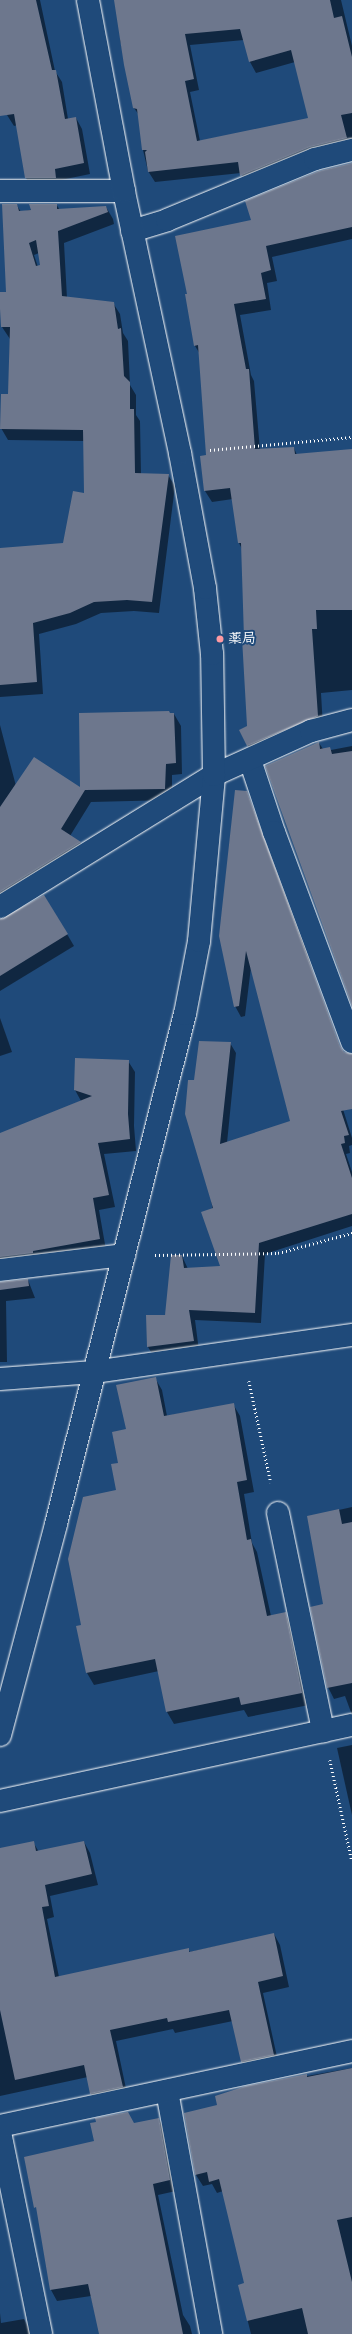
<!DOCTYPE html>
<meta charset="utf-8">
<style>
body{margin:0}
#map{position:relative;width:352px;height:2334px;overflow:hidden;background:#1f4a7a;font-family:Sriracha,"Klee One",sans-serif}
div>[style]{position:absolute}
.shadow>*{inset:0;background:#0007}
.building>*{inset:0;background:#6d778d}
.path>*{height:2.5px;margin-top:-1.25px;transform-origin:0;background:repeating-linear-gradient(90deg,#fff 0 1px,transparent 0 4px)}
.roads{filter:drop-shadow(0 0 1px #fff) drop-shadow(0 0 1px #fff)}
.service>*{height:22px;margin:-11px;padding:0 11px;transform-origin:11px;border-radius:11px;background:#1f4a7a}
.minor>*{height:22px;margin:-11px;padding:0 11px;transform-origin:11px;border-radius:11px;background:#1f4a7a}
.tertiary>*{height:22px;margin:-11px;padding:0 11px;transform-origin:11px;border-radius:11px;background:#1f4a7a}
.dots>*{width:11px;height:11px;translate:-50% -50%;box-sizing:border-box;border:2px solid #1f4a7a;border-radius:50%}
span{translate:-50% -50%;white-space:nowrap;text-align:center;line-height:1.15;-webkit-text-stroke:4px #1f4a7a;paint-order:stroke}
.poi-label{font-size:14px;color:#fff;font-weight:700}
.left{translate:0 -50%;text-align:left}
</style>
<div id="map">
<div class="shadow">
<div style="clip-path:polygon(0 0,40px 0,55px 71px,62px 82px,68px 119px,76px 118px,82px 129px,90px 174px,61px 180px,62px 189px,32px 189px,26px 178px,17px 125px,14px 126px,7px 115px,0 73px)"></div>
<div style="clip-path:polygon(evenodd,115px 0,341px 0,352px 46px,352px 149px,247px 187px,241px 173px,155px 182px,148px 171px,143px 150px,139px 115px,134px 108px,120px 39px,123px 38px,115px 0,244px 40px,250px 62px,256px 73px,295px 62px,309px 119px,200px 141px,190px 92px,199px 90px,190px 45px,244px 40px)"></div>
<div style="clip-path:polygon(352px 164px,352px 239px,272px 257px,277px 281px,267px 283px,271px 310px,240px 315px,251px 375px,254px 381px,260px 450px,294px 448px,297px 455px,352px 450px,352px 690px,321px 693px,323px 727px,254px 757px,240px 731px,248px 727px,242px 549px,239px 543px,233px 499px,212px 502px,205px 491px,207px 456px,200px 354px,195px 346px,186px 295px,252px 221px)"></div>
<div style="clip-path:polygon(evenodd,16px 204px,21px 212px,56px 204px,60px 210px,106px 207px,113px 219px,114px 224px,64px 243px,67px 298px,113px 303px,120px 314px,123px 333px,128px 341px,130px 385px,136px 395px,136px 415px,140px 421px,141px 474px,168px 475px,175px 486px,159px 613px,134px 611px,101px 613px,76px 624px,39px 634px,43px 694px,0 697px,0 549px,64px 544px,85px 494px,84px 441px,8px 440px,1px 428px,9px 395px,10px 339px,2px 327px,0 293px,7px 293px,16px 204px,39px 253px,42px 266px,38px 267px,34px 255px,39px 253px)"></div>
<div style="clip-path:polygon(170px 714px,174px 714px,181px 726px,182px 774px,172px 775px,172px 800px,91px 802px,70px 836px,80px 842px,87px 853px,0 907px,0 725px,16px 786px,81px 789px)"></div>
<div style="clip-path:polygon(319px 743px,323px 749px,331px 750px,352px 746px,352px 997px)"></div>
<div style="clip-path:polygon(247px 792px,309px 958px,347px 1105px,342px 1106px,352px 1138px,352px 1145px,349px 1146px,350px 1153px,346px 1154px,352px 1172px,352px 1226px,265px 1254px,261px 1323px,195px 1320px,199px 1351px,154px 1357px,148px 1347px,147px 1316px,165px 1316px,182px 1256px,188px 1269px,221px 1267px,194px 1082px,230px 1043px,236px 1053px,227px 1143px,291px 1122px,251px 967px,245px 1016px,241px 1017px,235px 1006px)"></div>
<div style="clip-path:polygon(67px 934px,74px 946px,0 991px,0 938px)"></div>
<div style="clip-path:polygon(0 1018px,12px 1052px,0 1056px)"></div>
<div style="clip-path:polygon(128px 1061px,135px 1072px,134px 1126px,136px 1151px,104px 1154px,115px 1207px,99px 1210px,106px 1250px,0 1273px,0 1134px,81px 1101px,75px 1090px)"></div>
<div style="clip-path:polygon(28px 1280px,35px 1298px,6px 1301px,7px 1362px,0 1362px,0 1282px)"></div>
<div style="clip-path:polygon(155px 1378px,162px 1390px,167px 1416px,233px 1404px,240px 1416px,254px 1492px,244px 1494px,252px 1543px,257px 1552px,271px 1616px,285px 1613px,292px 1625px,309px 1705px,248px 1717px,244px 1710px,174px 1724px,167px 1712px,159px 1671px,94px 1685px,87px 1673px,77px 1627px,82px 1626px,117px 1491px,119px 1464px,127px 1430px)"></div>
<div style="clip-path:polygon(352px 1507px,352px 1715px,345px 1696px,334px 1699px,328px 1687px,324px 1605px,308px 1517px)"></div>
<div style="clip-path:polygon(352px 1745px,352px 1815px,337px 1748px)"></div>
<div style="clip-path:polygon(33px 1842px,39px 1852px,84px 1842px,90px 1853px,98px 1885px,50px 1896px,54px 1917px,47px 1919px,59px 1977px,188px 1949px,190px 1952px,274px 1934px,280px 1945px,289px 1987px,263px 1993px,279px 2066px,248px 2073px,242px 2062px,233px 2021px,175px 2033px,173px 2029px,116px 2041px,128px 2098px,98px 2105px,91px 2094px,88px 2077px,0 2096px,0 1849px)"></div>
<div style="clip-path:polygon(352px 2068px,352px 2334px,251px 2334px,239px 2286px,245px 2284px,223px 2191px,217px 2193px,212px 2184px,203px 2186px,196px 2175px,218px 2106px,246px 2087px)"></div>
<div style="clip-path:polygon(159px 2119px,165px 2130px,176px 2191px,158px 2195px,183px 2315px,190px 2326px,192px 2334px,100px 2334px,91px 2296px,57px 2301px,51px 2290px,38px 2213px,25px 2158px,96px 2142px,134px 2124px)"></div>
<div style="clip-path:polygon(0 2313px,1px 2323px,24px 2319px,32px 2334px,0 2334px)"></div>
</div>
<div class="building">
<div style="clip-path:polygon(0 0,36px 0,52px 70px,56px 70px,65px 119px,76px 117px,84px 163px,55px 169px,56px 178px,25px 178px,14px 114px,0 116px)"></div>
<div style="clip-path:polygon(evenodd,114px 0,330px 0,334px 18px,342px 16px,352px 57px,352px 113px,341px 115px,347px 138px,310px 147px,240px 176px,238px 162px,148px 172px,145px 152px,147px 150px,142px 150px,137px 109px,133px 108px,124px 65px,114px 0,240px 29px,249px 62px,291px 50px,308px 118px,197px 141px,185px 81px,194px 79px,185px 34px,240px 29px)"></div>
<div style="clip-path:polygon(352px 163px,352px 227px,266px 246px,271px 270px,261px 273px,266px 299px,234px 304px,246px 369px,249px 369px,255px 449px,294px 447px,295px 454px,352px 449px,352px 610px,316px 610px,317px 629px,312px 629px,318px 716px,247px 746px,239px 730px,247px 726px,242px 638px,244px 638px,241px 543px,238px 543px,230px 488px,204px 491px,200px 456px,206px 455px,198px 345px,194px 346px,185px 294px,187px 294px,175px 236px,251px 220px,245px 201px,319px 171px)"></div>
<div style="clip-path:polygon(evenodd,2px 204px,17px 204px,19px 211px,31px 210px,29px 204px,57px 204px,57px 209px,106px 206px,108px 212px,58px 231px,62px 296px,114px 302px,118px 329px,121px 328px,124px 376px,130px 382px,130px 409px,134px 409px,135px 473px,169px 474px,152px 602px,127px 600px,94px 602px,70px 613px,33px 623px,37px 682px,0 685px,0 548px,63px 543px,73px 491px,84px 493px,83px 430px,0 429px,1px 394px,8px 394px,10px 327px,1px 327px,0 309px,0 292px,6px 292px,2px 204px,36px 240px,40px 265px,36px 266px,29px 243px,36px 240px)"></div>
<div style="clip-path:polygon(169px 711px,170px 713px,174px 713px,176px 763px,166px 764px,165px 789px,85px 790px,61px 829px,81px 842px,0 892px,0 807px,34px 757px,80px 787px,79px 713px)"></div>
<div style="clip-path:polygon(319px 742px,320px 749px,330px 747px,332px 754px,352px 751px,352px 1006px,265px 766px)"></div>
<div style="clip-path:polygon(235px 790px,247px 791px,340px 1046px,344px 1052px,352px 1054px,352px 1109px,341px 1111px,349px 1135px,344px 1136px,345px 1143px,341px 1144px,352px 1178px,352px 1214px,259px 1243px,255px 1313px,189px 1310px,194px 1341px,147px 1347px,146px 1315px,165px 1315px,171px 1255px,182px 1255px,184px 1268px,220px 1266px,201px 1212px,213px 1208px,185px 1114px,188px 1080px,194px 1080px,199px 1041px,231px 1042px,220px 1144px,290px 1121px,246px 951px,239px 1006px,234px 1007px,219px 936px)"></div>
<div style="clip-path:polygon(44px 895px,68px 934px,0 976px,0 919px)"></div>
<div style="clip-path:polygon(75px 1058px,129px 1060px,128px 1114px,130px 1139px,98px 1143px,109px 1195px,93px 1198px,100px 1239px,33px 1251px,33px 1253px,0 1257px,0 1133px,92px 1096px,74px 1090px)"></div>
<div style="clip-path:polygon(28px 1279px,29px 1286px,0 1290px,0 1282px)"></div>
<div style="clip-path:polygon(156px 1377px,164px 1416px,234px 1403px,247px 1480px,237px 1482px,247px 1540px,251px 1539px,267px 1616px,286px 1612px,302px 1693px,241px 1705px,239px 1697px,166px 1712px,155px 1659px,86px 1673px,76px 1626px,81px 1625px,68px 1559px,83px 1497px,116px 1490px,111px 1464px,118px 1463px,112px 1432px,126px 1429px,116px 1385px)"></div>
<div style="clip-path:polygon(339px 1509px,342px 1524px,352px 1522px,352px 1683px,327px 1688px,310px 1607px,323px 1604px,307px 1516px)"></div>
<div style="clip-path:polygon(34px 1841px,36px 1851px,84px 1841px,92px 1874px,45px 1885px,49px 1906px,42px 1907px,55px 1977px,189px 1948px,189px 1952px,274px 1933px,283px 1976px,258px 1982px,274px 2055px,241px 2062px,229px 2010px,168px 2022px,167px 2018px,110px 2030px,123px 2087px,90px 2094px,84px 2065px,15px 2080px,0 2010px,0 1848px)"></div>
<div style="clip-path:polygon(352px 2068px,352px 2217px,337px 2220px,352px 2282px,352px 2334px,308px 2334px,302px 2308px,247px 2321px,238px 2285px,244px 2283px,219px 2179px,209px 2182px,207px 2172px,195px 2175px,184px 2113px,217px 2105px,215px 2096px,246px 2086px,307px 2074px,307px 2077px)"></div>
<div style="clip-path:polygon(128px 2112px,134px 2123px,159px 2118px,170px 2180px,153px 2184px,183px 2334px,99px 2334px,88px 2284px,50px 2290px,36px 2207px,34px 2208px,24px 2157px,94px 2141px,90px 2123px,96px 2122px,95px 2118px)"></div>
</div>
<div class="path">
<div style="left:210px;top:450px;width:143px;rotate:-5.2deg"></div>
<div style="left:155px;top:1255px;width:123px;rotate:-0.9deg"></div>
<div style="left:278px;top:1253px;width:77px;rotate:-15.1deg"></div>
<div style="left:249px;top:1381px;width:104px;rotate:77.8deg"></div>
<div style="left:330px;top:1760px;width:103px;rotate:77.7deg"></div>
</div>
<div class="roads">
<div class="service">
<div style="left:132px;top:231px;width:37px;rotate:-17deg"></div>
<div style="left:167px;top:220px;width:160px;rotate:-22.4deg"></div>
<div style="left:315px;top:159px;width:38px;rotate:-14deg"></div>
<div style="left:250px;top:760px;width:76px;rotate:71.6deg"></div>
<div style="left:274px;top:832px;width:224px;rotate:69.6deg"></div>
<div style="left:0;top:1270px;width:125px;rotate:-6.9deg"></div>
<div style="left:278px;top:1513px;width:223px;rotate:78.3deg"></div>
<div style="left:0;top:2132px;width:206px;rotate:78.5deg"></div>
</div>
<div class="minor">
<div style="left:0;top:191px;width:124px"></div>
<div style="left:0;top:907px;width:251px;rotate:-31.7deg"></div>
<div style="left:214px;top:775px;width:107px;rotate:-24.4deg"></div>
<div style="left:311px;top:731px;width:42px;rotate:-15deg"></div>
<div style="left:0;top:1379px;width:94px;rotate:-4.3deg"></div>
<div style="left:94px;top:1372px;width:261px;rotate:-8.2deg"></div>
<div style="left:0;top:1801px;width:360px;rotate:-12.2deg"></div>
<div style="left:167px;top:2091px;width:247px;rotate:79.7deg"></div>
<div style="left:0;top:2126px;width:360px;rotate:-12deg"></div>
</div>
<div class="tertiary">
<div style="left:0;top:1735px;width:218px;rotate:-75.1deg"></div>
<div style="left:56px;top:1524px;width:526px;rotate:-75.81deg"></div>
<div style="left:185px;top:1014px;width:74px;rotate:-79.1deg"></div>
<div style="left:199px;top:941px;width:167px;rotate:-84.8deg"></div>
<div style="left:214px;top:775px;width:121px;rotate:-90.9deg"></div>
<div style="left:212px;top:654px;width:66px;rotate:-96.1deg"></div>
<div style="left:205px;top:588px;width:137px;rotate:-100.5deg"></div>
<div style="left:180px;top:453px;width:268px;rotate:-102.1deg"></div>
<div style="left:124px;top:191px;width:194px;rotate:-100.7deg"></div>
</div>
</div>
<div class="dots">
<div style="left:220px;top:639px;background:#ff9aa2"></div>
</div>
<div class="poi-label">
<span class="left" style="left:228px;top:639px">薬局</span>
</div>
</div>
